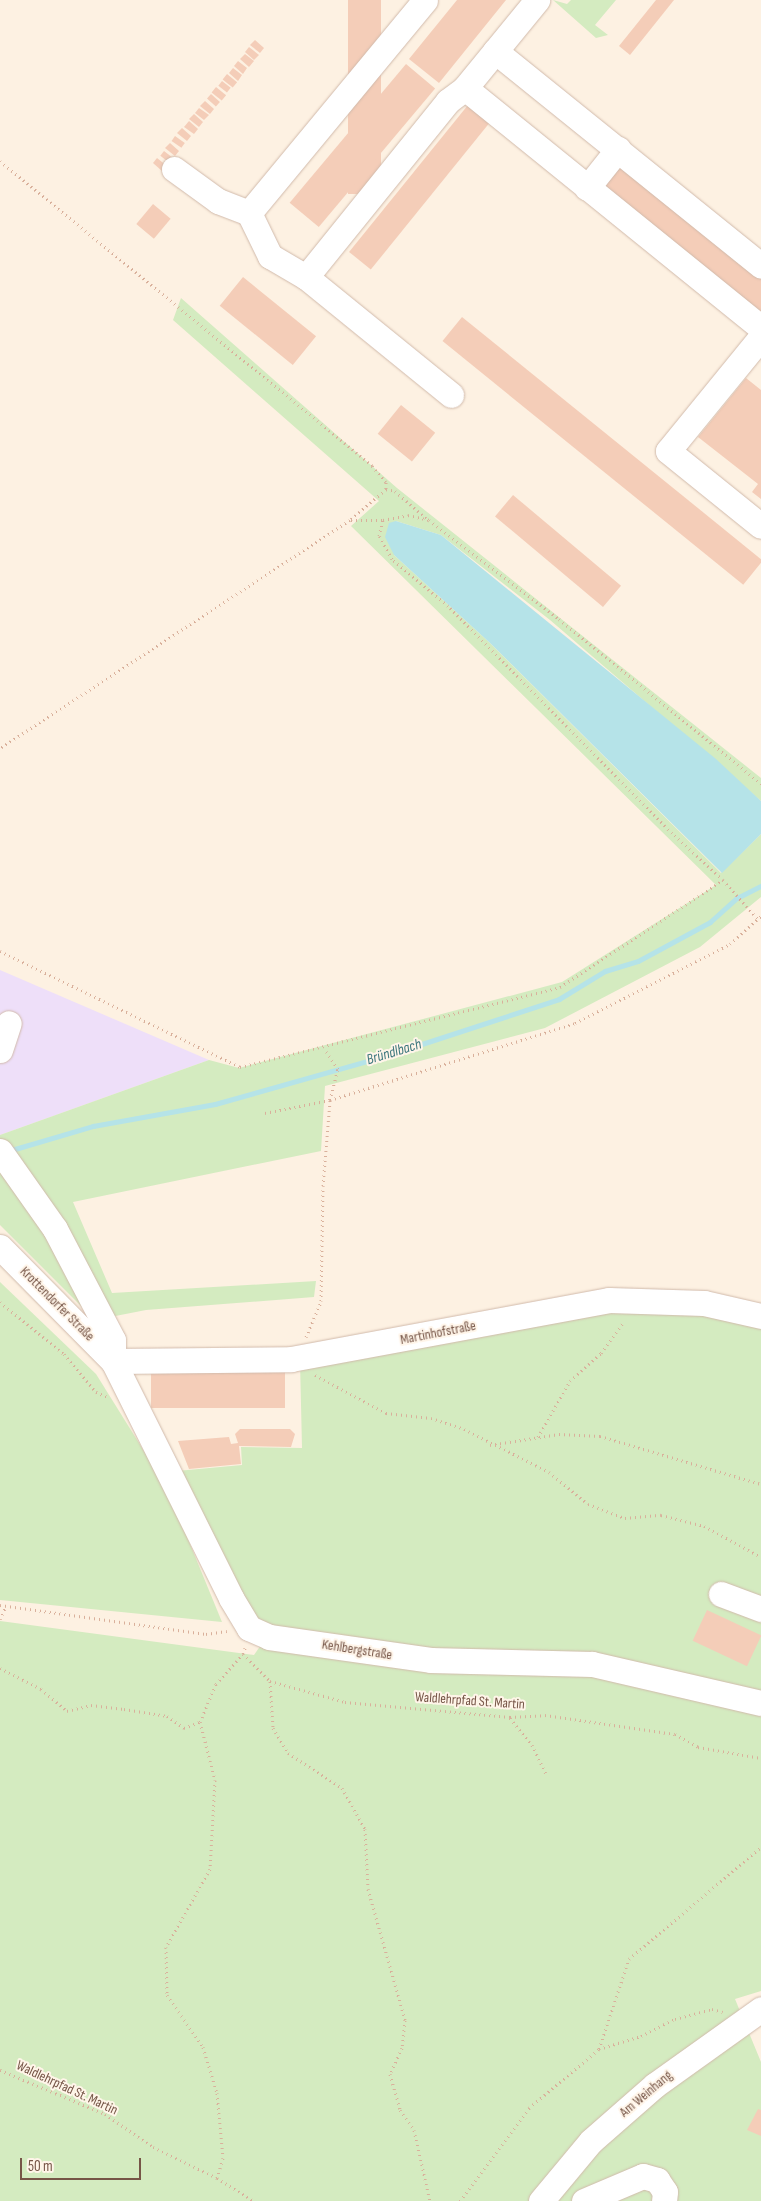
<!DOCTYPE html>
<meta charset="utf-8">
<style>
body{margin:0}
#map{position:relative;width:761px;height:2201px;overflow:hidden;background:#fdf1e2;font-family:"Sofia Sans Condensed",sans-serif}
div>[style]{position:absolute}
.education>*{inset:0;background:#eedff9}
.green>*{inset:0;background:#d4ebc0}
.water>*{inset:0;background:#b5e3e8}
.stream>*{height:5px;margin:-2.5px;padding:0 2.5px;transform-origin:2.5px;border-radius:2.5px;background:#b5e3e8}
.building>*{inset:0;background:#f4cdb8;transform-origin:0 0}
.path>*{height:3px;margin-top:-1.5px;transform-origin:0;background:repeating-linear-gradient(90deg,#d9b09b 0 1px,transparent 0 5px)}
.roads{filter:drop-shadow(0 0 1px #d1baab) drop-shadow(0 0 1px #d1baab)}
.minor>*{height:25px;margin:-12.5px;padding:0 12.5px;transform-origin:12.5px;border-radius:12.5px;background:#fff}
span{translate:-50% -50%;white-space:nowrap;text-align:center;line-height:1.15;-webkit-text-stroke:4px #fff5e9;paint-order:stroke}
.street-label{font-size:14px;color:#765547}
.water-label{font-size:15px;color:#3a757c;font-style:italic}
.scale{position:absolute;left:20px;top:2158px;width:121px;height:22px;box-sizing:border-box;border:2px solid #765547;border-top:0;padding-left:6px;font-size:15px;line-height:18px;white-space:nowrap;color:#765547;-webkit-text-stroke:4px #fff5e9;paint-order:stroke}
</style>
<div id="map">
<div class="education">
<div style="clip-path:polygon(0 970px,209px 1060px,0 1135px)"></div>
</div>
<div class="green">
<div style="clip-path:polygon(553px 0,567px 4px,571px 0,616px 0,595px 25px,608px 35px,596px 38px)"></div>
<div style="clip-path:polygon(181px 298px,397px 488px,761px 778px,761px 801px,550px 620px,441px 535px,396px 521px,394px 555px,490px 643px,721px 873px,761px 834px,761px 897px,700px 947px,545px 1028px,325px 1086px,321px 1151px,73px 1202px,112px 1293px,316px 1281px,314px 1297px,146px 1310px,95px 1320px,0 1225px,0 1135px,209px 1060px,239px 1068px,562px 982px,716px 885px,351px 526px,379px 501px,173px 320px)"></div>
<div style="clip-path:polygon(0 1282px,96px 1374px,167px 1488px,222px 1622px,0 1600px)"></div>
<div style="clip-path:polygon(619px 1302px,761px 1321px,761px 1695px,289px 1633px,257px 1620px,177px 1471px,242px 1465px,241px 1447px,302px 1448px,300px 1361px)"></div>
<div style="clip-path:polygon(0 1621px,254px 1655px,263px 1642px,555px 1669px,761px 1708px,761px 1991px,735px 1999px,761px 2062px,761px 2201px,0 2201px)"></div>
</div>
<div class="water">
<div style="clip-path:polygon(396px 521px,441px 535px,716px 759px,761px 801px,761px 834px,722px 873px,490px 643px,394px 555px,385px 537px,389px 523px)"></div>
</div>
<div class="stream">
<div style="left:8px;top:1151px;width:89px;rotate:-16.4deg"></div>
<div style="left:93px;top:1126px;width:124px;rotate:-10.2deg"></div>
<div style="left:215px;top:1104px;width:177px;rotate:-15.8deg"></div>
<div style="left:385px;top:1056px;width:183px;rotate:-18.1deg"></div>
<div style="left:559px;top:999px;width:54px;rotate:-31.3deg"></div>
<div style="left:605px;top:971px;width:34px;rotate:-17deg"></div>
<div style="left:638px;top:961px;width:82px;rotate:-28.4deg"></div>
<div style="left:710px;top:922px;width:36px;rotate:-42deg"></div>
<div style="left:737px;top:898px;width:27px;rotate:-27deg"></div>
</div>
<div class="building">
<div style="left:348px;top:0;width:33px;height:194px"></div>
<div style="clip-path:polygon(457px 0,506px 0,439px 83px,409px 59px)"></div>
<div style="clip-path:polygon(656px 0,674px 0,630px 55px,619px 46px)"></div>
<div style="clip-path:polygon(255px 40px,264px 48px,260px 53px,250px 45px)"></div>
<div style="clip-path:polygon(249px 47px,259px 55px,254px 60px,245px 52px)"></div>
<div style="clip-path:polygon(245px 54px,254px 61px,249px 67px,240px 59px)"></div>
<div style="clip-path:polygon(238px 61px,247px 68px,243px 74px,234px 66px)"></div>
<div style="left:406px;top:64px;width:38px;height:181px;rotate:40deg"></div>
<div style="clip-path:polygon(233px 68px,242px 75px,238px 81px,229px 73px)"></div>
<div style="left:227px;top:74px;width:13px;height:7px;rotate:39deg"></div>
<div style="left:222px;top:81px;width:11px;height:6px;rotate:38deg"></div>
<div style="left:216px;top:87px;width:13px;height:7px;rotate:39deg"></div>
<div style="left:211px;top:94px;width:12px;height:6px;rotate:42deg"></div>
<div style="clip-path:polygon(205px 101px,214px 109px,210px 114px,200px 106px)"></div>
<div style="left:468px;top:105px;width:28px;height:189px;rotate:39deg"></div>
<div style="clip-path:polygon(199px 108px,209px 115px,204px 120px,195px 113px)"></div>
<div style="clip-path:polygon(194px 114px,203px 122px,199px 127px,189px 119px)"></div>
<div style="clip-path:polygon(189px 121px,198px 129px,194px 134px,184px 127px)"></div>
<div style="clip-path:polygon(182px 128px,191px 136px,187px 141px,177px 133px)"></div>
<div style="left:175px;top:136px;width:12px;height:6px;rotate:35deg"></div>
<div style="clip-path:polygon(170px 143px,179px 151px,175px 156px,165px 148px)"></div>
<div style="left:164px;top:151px;width:11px;height:6px;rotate:38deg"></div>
<div style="clip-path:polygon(157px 158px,167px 166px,162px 171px,153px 163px)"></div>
<div style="clip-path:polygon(623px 161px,761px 273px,761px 314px,603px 185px)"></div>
<div style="left:153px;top:204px;width:23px;height:26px;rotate:40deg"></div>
<div style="left:243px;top:277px;width:94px;height:37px;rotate:39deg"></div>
<div style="left:462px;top:317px;width:387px;height:31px;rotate:39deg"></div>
<div style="clip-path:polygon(746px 378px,761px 390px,761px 499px,752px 492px,758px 484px,698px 437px)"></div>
<div style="left:401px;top:405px;width:44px;height:37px;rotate:39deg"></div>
<div style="left:513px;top:495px;width:141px;height:28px;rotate:40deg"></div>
<div style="left:151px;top:1372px;width:134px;height:36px"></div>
<div style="clip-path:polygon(240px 1429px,290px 1429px,295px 1434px,291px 1447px,239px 1446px,241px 1464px,189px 1469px,178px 1441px,229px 1437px,231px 1444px,238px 1443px,235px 1434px)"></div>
<div style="left:707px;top:1610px;width:60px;height:34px;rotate:25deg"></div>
<div style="clip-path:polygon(758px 2109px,761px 2110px,761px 2136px,747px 2130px)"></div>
</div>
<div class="path">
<div style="left:0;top:161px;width:481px;rotate:39.3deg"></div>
<div style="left:372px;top:466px;width:21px;rotate:49deg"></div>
<div style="left:386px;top:482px;width:7px;rotate:90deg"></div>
<div style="left:386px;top:489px;width:48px;rotate:139.3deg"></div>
<div style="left:350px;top:520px;width:418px;rotate:146.9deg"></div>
<div style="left:386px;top:489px;width:9px;rotate:13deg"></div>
<div style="left:395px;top:491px;width:43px;rotate:41.2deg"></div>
<div style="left:351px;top:520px;width:32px"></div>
<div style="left:383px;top:520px;width:25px;rotate:-11deg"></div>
<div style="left:408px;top:515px;width:22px;rotate:13deg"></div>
<div style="left:429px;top:520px;width:163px;rotate:37.3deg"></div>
<div style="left:559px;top:619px;width:261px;rotate:39.2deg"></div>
<div style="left:723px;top:880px;width:52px;rotate:48.1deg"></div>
<div style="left:0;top:951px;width:267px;rotate:25.8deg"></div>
<div style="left:240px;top:1067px;width:330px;rotate:-14deg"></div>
<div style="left:560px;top:987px;width:195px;rotate:-33.3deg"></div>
<div style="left:723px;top:880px;width:69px;rotate:-137.3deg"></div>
<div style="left:672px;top:833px;width:319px;rotate:-134.6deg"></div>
<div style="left:448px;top:606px;width:73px;rotate:-140deg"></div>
<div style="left:392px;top:559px;width:26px;rotate:-119deg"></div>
<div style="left:379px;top:536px;width:16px;rotate:-76deg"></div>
<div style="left:265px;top:1113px;width:66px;rotate:-11.3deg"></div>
<div style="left:330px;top:1100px;width:32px;rotate:-76deg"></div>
<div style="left:338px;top:1069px;width:25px;rotate:-124deg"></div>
<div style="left:0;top:1302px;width:82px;rotate:39.1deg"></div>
<div style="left:64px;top:1354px;width:50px;rotate:49.9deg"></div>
<div style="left:96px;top:1392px;width:13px;rotate:23deg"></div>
<div style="left:306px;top:1337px;width:39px;rotate:-67deg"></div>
<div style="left:321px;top:1301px;width:115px;rotate:-89deg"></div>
<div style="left:323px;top:1186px;width:86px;rotate:-85.3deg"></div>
<div style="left:330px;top:1100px;width:257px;rotate:-17.4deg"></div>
<div style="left:575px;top:1023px;width:174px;rotate:-27deg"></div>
<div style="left:730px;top:944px;width:42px;rotate:-42.1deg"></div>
<div style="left:315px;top:1375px;width:81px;rotate:28.2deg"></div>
<div style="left:386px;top:1413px;width:45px;rotate:6.3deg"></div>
<div style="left:431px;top:1418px;width:35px;rotate:18deg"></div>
<div style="left:464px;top:1429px;width:95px;rotate:26.8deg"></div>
<div style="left:549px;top:1472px;width:50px;rotate:39.4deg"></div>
<div style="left:588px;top:1504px;width:40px;rotate:21deg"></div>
<div style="left:625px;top:1518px;width:36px;rotate:-5deg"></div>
<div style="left:661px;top:1515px;width:44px;rotate:14.3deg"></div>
<div style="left:704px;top:1526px;width:65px;rotate:28.5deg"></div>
<div style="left:538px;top:1437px;width:64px;rotate:-60.3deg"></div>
<div style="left:570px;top:1381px;width:42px;rotate:-42.1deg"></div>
<div style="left:601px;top:1353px;width:39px;rotate:-54deg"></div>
<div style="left:490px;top:1445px;width:70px;rotate:-9.1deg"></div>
<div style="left:559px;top:1434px;width:41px;rotate:2.8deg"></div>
<div style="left:600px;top:1436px;width:168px;rotate:16.6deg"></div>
<div style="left:0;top:1605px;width:208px;rotate:8deg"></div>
<div style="left:206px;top:1634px;width:21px;rotate:-8deg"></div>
<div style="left:0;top:1619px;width:14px;rotate:-65deg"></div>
<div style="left:245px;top:1648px;width:6px;rotate:108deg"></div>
<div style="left:243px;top:1654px;width:38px;rotate:45deg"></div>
<div style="left:270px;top:1681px;width:78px;rotate:15.6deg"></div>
<div style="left:345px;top:1702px;width:166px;rotate:5.2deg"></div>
<div style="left:510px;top:1717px;width:35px;rotate:-3deg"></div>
<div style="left:545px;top:1715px;width:131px;rotate:8.3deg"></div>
<div style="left:675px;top:1734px;width:26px;rotate:29deg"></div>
<div style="left:698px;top:1747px;width:64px;rotate:9.9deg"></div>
<div style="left:0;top:1668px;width:46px;rotate:27.1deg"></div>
<div style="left:41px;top:1689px;width:34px;rotate:40deg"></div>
<div style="left:67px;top:1711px;width:25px;rotate:-14deg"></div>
<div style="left:91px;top:1705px;width:33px;rotate:7deg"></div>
<div style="left:124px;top:1709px;width:44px;rotate:9.2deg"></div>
<div style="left:167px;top:1716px;width:21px;rotate:35deg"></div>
<div style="left:184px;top:1728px;width:17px;rotate:-21deg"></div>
<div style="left:200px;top:1722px;width:41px;rotate:-67.2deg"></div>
<div style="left:216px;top:1684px;width:40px;rotate:-48deg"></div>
<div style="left:270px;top:1681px;width:47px;rotate:86.3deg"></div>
<div style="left:273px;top:1728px;width:29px;rotate:59deg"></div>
<div style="left:288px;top:1753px;width:64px;rotate:32.9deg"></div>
<div style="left:342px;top:1788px;width:47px;rotate:60.7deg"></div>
<div style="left:365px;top:1829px;width:60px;rotate:87.1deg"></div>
<div style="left:368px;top:1889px;width:136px;rotate:74.2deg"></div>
<div style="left:405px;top:2020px;width:28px;rotate:96deg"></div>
<div style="left:402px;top:2048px;width:29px;rotate:115deg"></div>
<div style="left:390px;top:2074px;width:37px;rotate:74deg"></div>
<div style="left:400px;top:2110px;width:24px;rotate:55deg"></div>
<div style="left:414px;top:2130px;width:73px;rotate:77.3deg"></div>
<div style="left:510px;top:1718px;width:35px;rotate:51deg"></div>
<div style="left:532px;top:1745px;width:34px;rotate:64deg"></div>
<div style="left:200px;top:1722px;width:60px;rotate:75.5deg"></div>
<div style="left:215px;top:1780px;width:89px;rotate:93.2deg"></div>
<div style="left:210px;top:1869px;width:90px;rotate:119.4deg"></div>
<div style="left:166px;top:1947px;width:48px;rotate:88.8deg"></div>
<div style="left:167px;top:1995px;width:63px;rotate:55.3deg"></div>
<div style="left:203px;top:2047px;width:48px;rotate:73.1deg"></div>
<div style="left:217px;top:2093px;width:65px;rotate:84.7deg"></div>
<div style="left:223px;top:2158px;width:21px;rotate:107deg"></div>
<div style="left:599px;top:2049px;width:95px;rotate:-71.6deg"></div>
<div style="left:629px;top:1959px;width:173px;rotate:-40.3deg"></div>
<div style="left:0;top:2070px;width:114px;rotate:22.7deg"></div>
<div style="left:105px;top:2114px;width:58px;rotate:34.5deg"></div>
<div style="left:153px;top:2147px;width:71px;rotate:25.8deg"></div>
<div style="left:217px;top:2178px;width:44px;rotate:31.9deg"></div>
<div style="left:460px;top:2201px;width:116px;rotate:-53.4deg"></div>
<div style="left:529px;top:2108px;width:92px;rotate:-40.1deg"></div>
<div style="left:599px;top:2049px;width:44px;rotate:-17.2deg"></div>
<div style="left:641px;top:2036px;width:38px;rotate:-27deg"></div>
<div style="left:675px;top:2019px;width:38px;rotate:-15deg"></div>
<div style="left:712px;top:2009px;width:11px;rotate:15deg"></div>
</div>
<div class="roads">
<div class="minor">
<div style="left:495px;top:51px;width:342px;rotate:38.9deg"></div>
<div style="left:465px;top:88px;width:381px;rotate:39deg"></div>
<div style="left:174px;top:169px;width:54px;rotate:36deg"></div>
<div style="left:218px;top:201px;width:33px;rotate:21deg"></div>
<div style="left:249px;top:213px;width:48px;rotate:64deg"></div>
<div style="left:270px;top:256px;width:42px;rotate:30.3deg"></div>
<div style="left:306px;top:277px;width:187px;rotate:39.1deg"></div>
<div style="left:587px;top:188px;width:50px;rotate:-51.5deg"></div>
<div style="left:249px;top:213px;width:276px;rotate:-50.4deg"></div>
<div style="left:306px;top:277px;width:226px;rotate:-51.1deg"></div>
<div style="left:448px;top:101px;width:21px;rotate:-37deg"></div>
<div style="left:465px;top:88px;width:114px;rotate:-50.7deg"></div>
<div style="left:761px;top:337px;width:147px;rotate:129.2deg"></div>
<div style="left:668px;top:451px;width:119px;rotate:38.9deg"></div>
<div style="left:0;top:1050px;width:28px;rotate:-72deg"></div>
<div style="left:0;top:1151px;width:95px;rotate:54.8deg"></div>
<div style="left:55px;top:1229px;width:125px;rotate:62.4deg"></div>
<div style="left:113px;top:1340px;width:16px;rotate:90deg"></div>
<div style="left:0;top:1247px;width:161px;rotate:45.3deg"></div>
<div style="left:113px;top:1361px;width:265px;rotate:63.5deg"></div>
<div style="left:231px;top:1598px;width:35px;rotate:59deg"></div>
<div style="left:249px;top:1628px;width:22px;rotate:24deg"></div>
<div style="left:269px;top:1637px;width:163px;rotate:8.1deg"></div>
<div style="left:430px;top:1660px;width:162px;rotate:1.4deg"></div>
<div style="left:592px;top:1664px;width:173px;rotate:13deg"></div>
<div style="left:113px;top:1361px;width:178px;rotate:-0.6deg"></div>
<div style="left:291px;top:1359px;width:323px;rotate:-10.5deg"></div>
<div style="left:609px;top:1300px;width:95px;rotate:1.8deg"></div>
<div style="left:704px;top:1303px;width:58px;rotate:12.8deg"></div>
<div style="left:721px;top:1594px;width:43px;rotate:20.6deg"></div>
<div style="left:541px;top:2201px;width:78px;rotate:-50.2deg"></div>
<div style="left:591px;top:2141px;width:85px;rotate:-41.2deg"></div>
<div style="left:655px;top:2085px;width:130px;rotate:-35.6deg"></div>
<div style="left:584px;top:2201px;width:64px;rotate:-23deg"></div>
<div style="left:643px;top:2176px;width:15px;rotate:16deg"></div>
<div style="left:657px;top:2180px;width:14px;rotate:56deg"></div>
<div style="left:665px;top:2192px;width:9px;rotate:96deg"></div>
</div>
</div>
<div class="street-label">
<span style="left:57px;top:1304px;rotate:45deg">Krottendorfer Straße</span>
<span style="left:438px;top:1333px;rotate:-11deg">Martinhofstraße</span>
<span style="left:357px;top:1650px;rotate:9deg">Kehlbergstraße</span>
<span style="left:470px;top:1701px;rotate:4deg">Waldlehrpfad St. Martin</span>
<span style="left:67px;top:2088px;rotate:25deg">Waldlehrpfad St. Martin</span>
<span style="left:646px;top:2094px;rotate:-40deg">Am Weinhang</span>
</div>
<div class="water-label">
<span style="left:394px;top:1052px;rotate:-17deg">Bründlbach</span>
</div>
<div class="scale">50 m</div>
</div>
